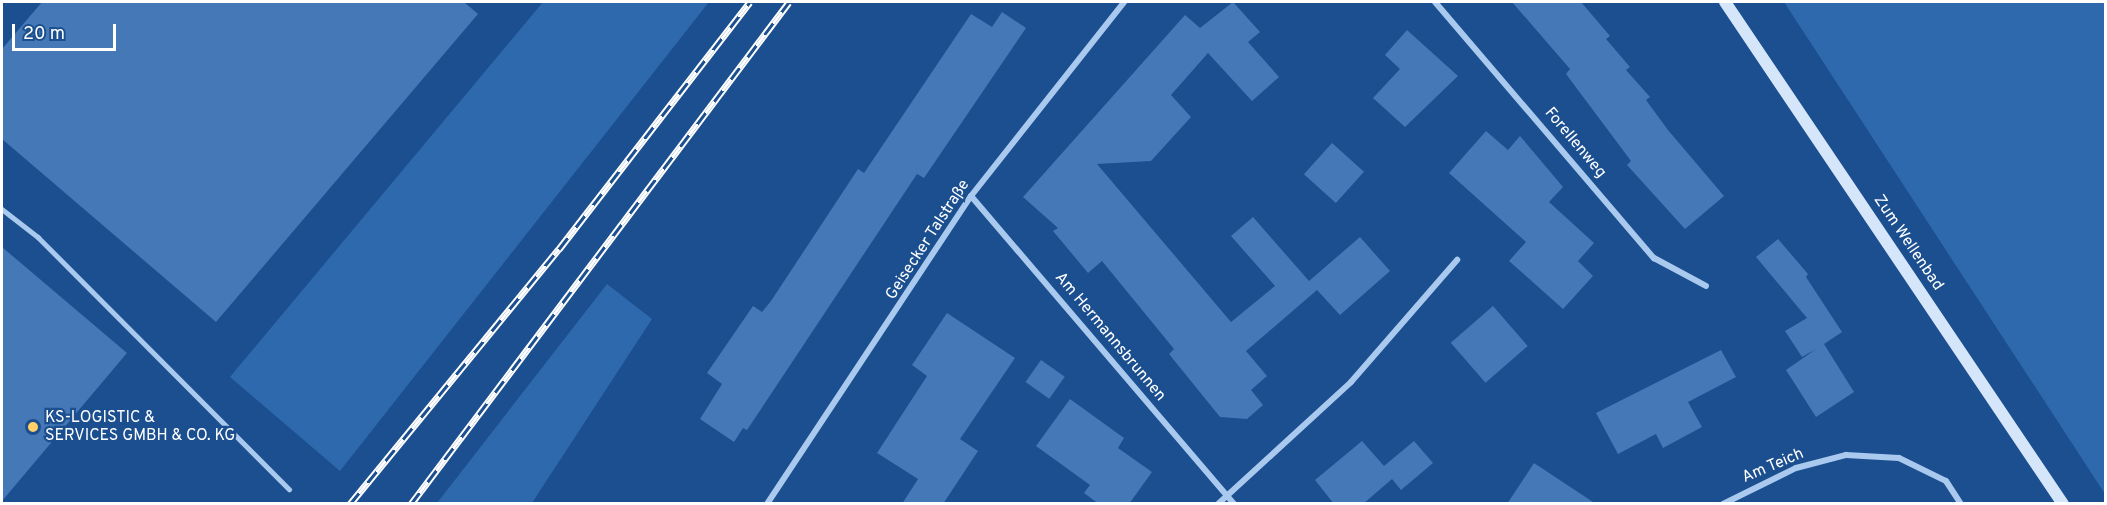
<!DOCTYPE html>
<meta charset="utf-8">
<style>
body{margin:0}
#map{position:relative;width:2107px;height:505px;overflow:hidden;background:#1b4f8f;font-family:Overpass,sans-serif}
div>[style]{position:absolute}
.green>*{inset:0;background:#2e69ad}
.building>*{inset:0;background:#4478b7;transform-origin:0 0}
.lane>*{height:4.5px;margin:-2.25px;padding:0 2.25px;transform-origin:2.25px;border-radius:2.25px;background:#a9c9ee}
.street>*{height:6px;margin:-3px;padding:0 3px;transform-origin:3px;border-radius:3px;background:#a9c9ee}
.secondary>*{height:12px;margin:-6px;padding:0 6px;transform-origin:6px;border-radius:6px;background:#d6e6fa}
.rail>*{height:7px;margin-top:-3.5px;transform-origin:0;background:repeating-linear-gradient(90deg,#1b4f8f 0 14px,#fff 0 28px);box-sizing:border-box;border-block:2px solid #fff}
.dots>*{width:16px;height:16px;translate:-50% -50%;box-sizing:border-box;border:3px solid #1b4f8f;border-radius:50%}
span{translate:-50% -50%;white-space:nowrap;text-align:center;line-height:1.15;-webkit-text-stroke:4.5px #1b4f8f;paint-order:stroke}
.street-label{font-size:16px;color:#fff}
.poi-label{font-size:16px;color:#fff}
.left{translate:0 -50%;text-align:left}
.frame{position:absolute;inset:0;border:3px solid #fff;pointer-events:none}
.scale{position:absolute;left:12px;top:24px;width:104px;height:27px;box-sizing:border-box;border:3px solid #fff;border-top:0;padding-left:8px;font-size:18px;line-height:21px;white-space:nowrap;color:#fff;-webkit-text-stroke:4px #1b4f8f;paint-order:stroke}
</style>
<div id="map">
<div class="green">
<div style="clip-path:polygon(543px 2px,709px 2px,340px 471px,230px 377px)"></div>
<div style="clip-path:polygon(1784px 2px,2105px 2px,2105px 494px)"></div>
<div style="clip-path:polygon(607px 284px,652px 319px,532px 503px,437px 503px)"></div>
</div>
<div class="building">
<div style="clip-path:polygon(42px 2px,464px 2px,478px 14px,216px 322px,2px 139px,2px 49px)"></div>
<div style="clip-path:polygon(1233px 2px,1260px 32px,1248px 42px,1279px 77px,1252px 101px,1208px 53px,1171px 95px,1191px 117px,1151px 161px,1097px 164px,1231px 322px,1275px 286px,1231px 236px,1253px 217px,1309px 281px,1360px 237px,1390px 271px,1340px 315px,1317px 290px,1246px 351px,1267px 376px,1251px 390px,1263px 405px,1247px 419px,1220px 417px,1169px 354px,1174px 349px,1102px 261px,1088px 273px,1053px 231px,1058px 228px,1023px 197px,1185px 15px,1200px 28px)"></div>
<div style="clip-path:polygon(1512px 2px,1581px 2px,1610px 36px,1606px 39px,1630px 67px,1626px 70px,1650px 97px,1646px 100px,1668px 130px,1724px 196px,1685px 229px,1627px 165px,1631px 161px,1566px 74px,1570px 69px)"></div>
<div style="clip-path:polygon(1002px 12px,1026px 28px,924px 178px,917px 174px,747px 430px,743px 428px,734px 442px,700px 419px,722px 384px,707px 373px,753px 306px,762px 312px,771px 301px,858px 169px,864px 173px,971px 14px,992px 27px)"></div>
<div style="clip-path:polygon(1407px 30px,1458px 76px,1405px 127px,1373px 98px,1400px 69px,1385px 55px)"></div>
<div style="clip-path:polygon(1486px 131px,1508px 150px,1520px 136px,1563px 187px,1549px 202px,1594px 243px,1578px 261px,1593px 276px,1563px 309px,1509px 261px,1526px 242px,1449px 173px)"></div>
<div style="left:1332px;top:143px;width:43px;height:42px;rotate:42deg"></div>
<div style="clip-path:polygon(1778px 239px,1808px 274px,1806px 277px,1842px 332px,1824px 344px,1854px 392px,1816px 417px,1786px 370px,1816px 349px,1802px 357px,1785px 331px,1807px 318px,1756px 257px)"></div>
<div style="clip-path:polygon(2px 247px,127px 353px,2px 501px)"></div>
<div style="left:1493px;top:306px;width:53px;height:56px;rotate:49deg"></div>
<div style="clip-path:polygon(947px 313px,1015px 358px,960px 439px,978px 451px,943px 504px,902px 504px,918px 479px,877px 453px,927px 376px,912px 365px)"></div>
<div style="clip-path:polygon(1721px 350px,1736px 377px,1688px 402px,1702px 427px,1663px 448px,1656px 434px,1618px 454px,1596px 413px)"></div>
<div style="left:1041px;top:360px;width:29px;height:27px;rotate:35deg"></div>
<div style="clip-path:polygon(1070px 399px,1124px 438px,1118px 448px,1152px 472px,1129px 504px,1099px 504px,1084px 493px,1090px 485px,1036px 446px)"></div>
<div style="clip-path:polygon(1362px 441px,1384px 466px,1414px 441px,1433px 463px,1401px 490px,1392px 479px,1363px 504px,1334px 504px,1315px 480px)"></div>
<div style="clip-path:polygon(1534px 463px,1596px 504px,1507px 504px)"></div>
</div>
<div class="lane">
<div style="left:2px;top:209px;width:46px;rotate:37.9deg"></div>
<div style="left:38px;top:237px;width:356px;rotate:45.1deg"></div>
</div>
<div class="street">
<div style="left:1435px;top:2px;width:337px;rotate:49.5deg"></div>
<div style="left:1654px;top:258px;width:59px;rotate:28.3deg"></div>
<div style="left:971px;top:196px;width:405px;rotate:49.5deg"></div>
<div style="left:767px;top:504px;width:369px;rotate:-56.5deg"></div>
<div style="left:971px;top:196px;width:247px;rotate:-51.7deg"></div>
<div style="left:1218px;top:504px;width:180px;rotate:-42.5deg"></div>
<div style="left:1351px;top:382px;width:162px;rotate:-49deg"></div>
<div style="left:1723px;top:504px;width:81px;rotate:-26.3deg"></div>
<div style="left:1796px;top:468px;width:52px;rotate:-14.6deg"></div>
<div style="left:1846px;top:455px;width:53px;rotate:3.2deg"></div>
<div style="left:1899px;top:458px;width:52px;rotate:26.1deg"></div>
<div style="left:1946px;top:481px;width:27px;rotate:57deg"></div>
</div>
<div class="secondary">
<div style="left:1725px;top:2px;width:605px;rotate:56.05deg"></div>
</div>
<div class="rail">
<div style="left:350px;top:504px;width:330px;rotate:-50.7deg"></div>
<div style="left:559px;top:249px;width:312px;rotate:-52.3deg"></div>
<div style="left:411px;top:504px;width:628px;rotate:-53.02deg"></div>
</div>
<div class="dots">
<div style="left:33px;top:427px;background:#ffd166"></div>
</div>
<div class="street-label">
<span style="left:1575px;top:143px;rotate:50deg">Forellenweg</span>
<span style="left:928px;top:240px;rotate:-57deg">Geisecker Talstraße</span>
<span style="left:1908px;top:243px;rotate:56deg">Zum Wellenbad</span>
<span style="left:1110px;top:337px;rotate:50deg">Am Hermannsbrunnen</span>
<span style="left:1773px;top:466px;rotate:-23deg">Am Teich</span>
</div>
<div class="poi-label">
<span class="left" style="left:45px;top:427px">KS-LOGISTIC &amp;<br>SERVICES GMBH &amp; CO. KG</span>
</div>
<div class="frame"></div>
<div class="scale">20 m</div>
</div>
